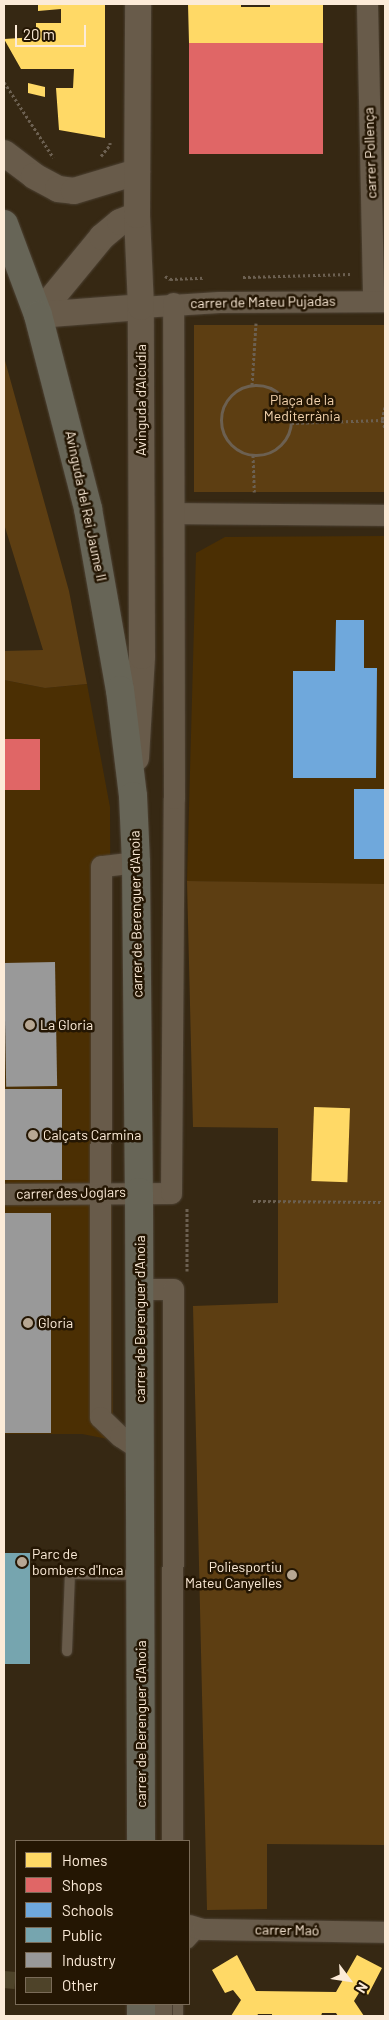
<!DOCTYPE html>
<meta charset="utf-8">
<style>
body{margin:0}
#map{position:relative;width:389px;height:2020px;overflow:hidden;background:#362813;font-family:Barlow,sans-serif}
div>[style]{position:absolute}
.built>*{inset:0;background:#4b2f03}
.green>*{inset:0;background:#5d3e12;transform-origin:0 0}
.homes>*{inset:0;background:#ffd966;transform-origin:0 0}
.shops>*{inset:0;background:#e06666;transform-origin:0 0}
.schools>*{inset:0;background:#6fa8dc;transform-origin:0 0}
.public>*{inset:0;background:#76a5af;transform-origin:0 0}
.industry>*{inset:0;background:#999;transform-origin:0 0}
.building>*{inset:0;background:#4e4329;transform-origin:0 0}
.path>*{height:3px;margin-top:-1.5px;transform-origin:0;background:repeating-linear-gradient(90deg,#6c6051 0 2.5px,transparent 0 5px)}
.path>.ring{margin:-1.5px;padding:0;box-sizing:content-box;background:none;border:3px solid #6c6051;border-radius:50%}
.roads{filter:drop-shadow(0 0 1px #4d4234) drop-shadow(0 0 1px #4d4234)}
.service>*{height:10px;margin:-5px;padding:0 5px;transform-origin:5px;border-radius:5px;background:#685b4a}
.minor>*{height:21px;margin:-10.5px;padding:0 10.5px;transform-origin:10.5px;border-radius:10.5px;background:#685b4a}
.tertiary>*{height:26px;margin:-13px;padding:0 13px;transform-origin:13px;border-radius:13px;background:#685b4a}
.primary>*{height:28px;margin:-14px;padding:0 14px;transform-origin:14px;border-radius:14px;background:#676557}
.dots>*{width:14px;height:14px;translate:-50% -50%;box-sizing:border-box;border:2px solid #241603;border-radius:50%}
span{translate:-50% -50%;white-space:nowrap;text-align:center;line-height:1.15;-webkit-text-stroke:5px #241603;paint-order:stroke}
.street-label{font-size:14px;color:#fcebd8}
.park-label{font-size:14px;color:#f4d4af}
.poi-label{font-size:14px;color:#fcebd8}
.left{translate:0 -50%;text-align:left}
.right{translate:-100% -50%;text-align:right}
.frame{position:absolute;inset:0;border:5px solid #fcebd8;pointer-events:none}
.legend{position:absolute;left:15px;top:1840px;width:175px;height:165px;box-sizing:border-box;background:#241603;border:1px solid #7a6b58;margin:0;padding:6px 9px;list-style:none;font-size:15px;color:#fcebd8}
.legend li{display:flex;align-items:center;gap:10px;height:25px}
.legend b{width:25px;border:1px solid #7a6b58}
.north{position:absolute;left:324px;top:1955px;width:50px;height:50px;-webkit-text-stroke:4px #241603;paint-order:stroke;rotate:121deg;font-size:14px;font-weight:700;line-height:20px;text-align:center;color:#fcebd8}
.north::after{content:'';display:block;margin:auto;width:18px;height:22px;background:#fcebd8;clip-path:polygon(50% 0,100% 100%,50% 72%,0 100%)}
.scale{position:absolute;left:15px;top:25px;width:71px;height:22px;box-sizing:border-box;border:2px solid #fcebd8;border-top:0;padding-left:6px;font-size:15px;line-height:18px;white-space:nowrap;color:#fcebd8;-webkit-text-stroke:4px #241603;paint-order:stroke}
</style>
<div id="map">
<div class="built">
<div style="clip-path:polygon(385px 536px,385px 886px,187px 881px,196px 553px,225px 537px)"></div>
<div style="clip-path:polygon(4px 680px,45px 688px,87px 684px,110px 807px,113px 1440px,82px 1434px,4px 1434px)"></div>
</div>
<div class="green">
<div style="left:385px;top:325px;width:167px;height:191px;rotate:90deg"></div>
<div style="clip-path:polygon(4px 357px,69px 591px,87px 684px,45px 688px,4px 680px,4px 651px,43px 650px,4px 524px)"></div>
<div style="clip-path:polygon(187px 881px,385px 884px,385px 1845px,267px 1844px,267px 1909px,207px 1910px,193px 1306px,278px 1303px,278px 1128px,193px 1127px)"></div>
</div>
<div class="homes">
<div style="clip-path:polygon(38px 4px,105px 4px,105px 138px,59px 130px,56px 88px,73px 88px,74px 69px,21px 69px,4px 39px,36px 37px,36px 23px,61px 23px,61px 9px,38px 11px)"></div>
<div style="clip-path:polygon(188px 4px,241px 4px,241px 7px,270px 7px,270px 4px,323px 4px,323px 43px,189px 43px)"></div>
<div style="clip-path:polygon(28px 83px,45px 87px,45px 97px,28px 93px)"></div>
<div style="left:314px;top:1107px;width:36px;height:74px;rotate:2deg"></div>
<div style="clip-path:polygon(237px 1955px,256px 1991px,336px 1992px,357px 1955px,382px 1968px,368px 1995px,362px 1988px,354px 2001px,364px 2016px,338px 2016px,336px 2013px,322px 2013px,321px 2016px,272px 2016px,272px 2014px,258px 2014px,257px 2016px,231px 2016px,241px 2000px,233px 1990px,225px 1993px,212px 1970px)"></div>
</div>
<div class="shops">
<div style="left:189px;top:43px;width:134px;height:111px"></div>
<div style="left:4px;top:739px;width:36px;height:51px"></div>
</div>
<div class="schools">
<div style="clip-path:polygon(336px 620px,364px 620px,364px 668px,377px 668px,376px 778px,293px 778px,293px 671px,335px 671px)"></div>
<div style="left:354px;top:789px;width:31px;height:70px"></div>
</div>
<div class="public">
<div style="left:4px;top:1553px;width:26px;height:111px"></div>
</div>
<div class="industry">
<div style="left:55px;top:962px;width:124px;height:51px;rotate:89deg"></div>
<div style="left:4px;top:1089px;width:58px;height:91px"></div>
<div style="left:4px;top:1213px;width:47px;height:220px"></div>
</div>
<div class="building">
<div style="left:4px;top:1971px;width:12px;height:17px;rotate:5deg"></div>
</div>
<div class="path">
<div style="left:4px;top:82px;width:90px;rotate:56.8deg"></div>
<div style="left:101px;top:156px;width:14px;rotate:-51deg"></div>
<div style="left:110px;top:145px;width:5px;rotate:-90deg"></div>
<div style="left:165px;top:276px;width:6px;rotate:31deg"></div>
<div style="left:170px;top:279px;width:35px;rotate:-2deg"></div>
<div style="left:243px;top:277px;width:107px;rotate:-1.6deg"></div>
<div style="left:252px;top:385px;width:62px;rotate:-86.3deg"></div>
<div class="ring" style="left:221px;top:385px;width:67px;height:67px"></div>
<div style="left:385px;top:407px;width:13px;rotate:103deg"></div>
<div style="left:382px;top:420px;width:9px;rotate:69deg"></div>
<div style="left:291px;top:423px;width:91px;rotate:-1.9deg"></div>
<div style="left:253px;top:455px;width:37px;rotate:88deg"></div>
<div style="left:253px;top:1201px;width:129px;rotate:0.4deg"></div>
<div style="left:187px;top:1271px;width:64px;rotate:-90deg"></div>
</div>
<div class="roads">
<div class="service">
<div style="left:67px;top:1651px;width:77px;rotate:-87.8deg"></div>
<div style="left:70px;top:1574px;width:70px;rotate:0.8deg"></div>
<div style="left:189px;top:1943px;width:19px;rotate:-47deg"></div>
<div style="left:178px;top:2016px;width:12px;rotate:-90deg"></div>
</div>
<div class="minor">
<div style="left:367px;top:4px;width:297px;rotate:88.8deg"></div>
<div style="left:141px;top:307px;width:78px;rotate:-3.7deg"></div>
<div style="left:219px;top:302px;width:166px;rotate:-0.3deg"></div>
<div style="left:174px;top:513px;width:211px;rotate:0.5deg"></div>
<div style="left:136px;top:862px;width:35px;rotate:173deg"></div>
<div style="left:101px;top:866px;width:551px;rotate:90.1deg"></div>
<div style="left:100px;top:1417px;width:28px;rotate:44deg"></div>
<div style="left:120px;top:1436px;width:25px;rotate:34deg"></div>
<div style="left:4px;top:1194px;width:167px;rotate:-0.3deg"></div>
<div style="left:171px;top:1193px;width:395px;rotate:-89.6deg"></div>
<div style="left:174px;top:798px;width:495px;rotate:-90.1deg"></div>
<div style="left:140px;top:1289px;width:33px"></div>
<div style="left:173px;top:1289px;width:552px;rotate:90.1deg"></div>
<div style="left:189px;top:1925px;width:14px;rotate:17deg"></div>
<div style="left:202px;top:1929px;width:183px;rotate:0.9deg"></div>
<div style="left:161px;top:2016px;width:12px;rotate:-90deg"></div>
</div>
<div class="tertiary">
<div style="left:4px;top:153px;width:38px;rotate:37deg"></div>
<div style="left:34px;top:176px;width:27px;rotate:28deg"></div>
<div style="left:58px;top:189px;width:16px;rotate:7deg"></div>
<div style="left:74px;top:191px;width:66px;rotate:-16.8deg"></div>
<div style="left:38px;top:315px;width:101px;rotate:-50.6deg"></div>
<div style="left:102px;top:237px;width:23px;rotate:-40deg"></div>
<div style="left:120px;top:222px;width:18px;rotate:-22deg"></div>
<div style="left:38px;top:315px;width:103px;rotate:-4.4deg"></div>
<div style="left:136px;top:758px;width:102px;rotate:-86.6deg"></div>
<div style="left:142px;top:656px;width:349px;rotate:-90.2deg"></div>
<div style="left:141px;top:307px;width:92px;rotate:-92.5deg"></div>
<div style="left:137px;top:215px;width:211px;rotate:-89.7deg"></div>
</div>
<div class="primary">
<div style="left:4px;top:224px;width:97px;rotate:69.5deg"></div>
<div style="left:38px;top:315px;width:200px;rotate:75.5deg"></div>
<div style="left:88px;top:509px;width:184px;rotate:80deg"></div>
<div style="left:120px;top:690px;width:107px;rotate:83deg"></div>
<div style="left:133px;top:796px;width:66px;rotate:87.4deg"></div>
<div style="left:136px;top:862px;width:330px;rotate:89.5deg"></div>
<div style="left:139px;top:1192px;width:649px;rotate:89.82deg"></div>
<div style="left:141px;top:2004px;width:12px;rotate:90deg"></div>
</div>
</div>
<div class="dots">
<div style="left:30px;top:1025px;background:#b7a793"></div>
<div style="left:33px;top:1135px;background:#b7a793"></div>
<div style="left:28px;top:1323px;background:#b7a793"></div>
<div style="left:22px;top:1562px;background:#b7a793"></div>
<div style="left:292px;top:1575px;background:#b7a793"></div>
</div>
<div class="street-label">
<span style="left:370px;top:153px;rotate:-92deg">carrer Pollença</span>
<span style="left:263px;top:302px;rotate:-1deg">carrer de Mateu Pujadas</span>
<span style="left:141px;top:400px;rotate:-90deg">Avinguda d'Alcúdia</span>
<span style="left:86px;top:506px;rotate:78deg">Avinguda del Rei Jaume II</span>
<span style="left:136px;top:914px;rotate:-91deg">carrer de Berenguer d'Anoia</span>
<span style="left:71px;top:1193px;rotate:-1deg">carrer des Joglars</span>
<span style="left:140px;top:1319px;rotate:-90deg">carrer de Berenguer d'Anoia</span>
<span style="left:141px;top:1724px;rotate:-90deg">carrer de Berenguer d'Anoia</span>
<span style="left:287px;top:1930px;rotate:1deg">carrer Maó</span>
</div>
<div class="park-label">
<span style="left:302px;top:408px">Plaça de la<br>Mediterrània</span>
</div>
<div class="poi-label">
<span class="left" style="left:40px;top:1025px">La Gloria</span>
<span class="left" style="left:43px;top:1135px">Calçats Carmina</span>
<span class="left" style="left:38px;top:1323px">Gloria</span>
<span class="left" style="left:32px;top:1562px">Parc de<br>bombers d'Inca</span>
<span class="right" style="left:282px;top:1575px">Poliesportiu<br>Mateu Canyelles</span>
</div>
<div class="frame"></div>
<ul class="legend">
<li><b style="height:14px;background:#ffd966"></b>Homes</li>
<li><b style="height:14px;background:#e06666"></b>Shops</li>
<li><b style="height:14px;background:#6fa8dc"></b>Schools</li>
<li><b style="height:14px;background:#76a5af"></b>Public</li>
<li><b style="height:14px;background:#999"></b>Industry</li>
<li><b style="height:14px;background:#4e4329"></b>Other</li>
</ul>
<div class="north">N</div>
<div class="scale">20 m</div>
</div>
